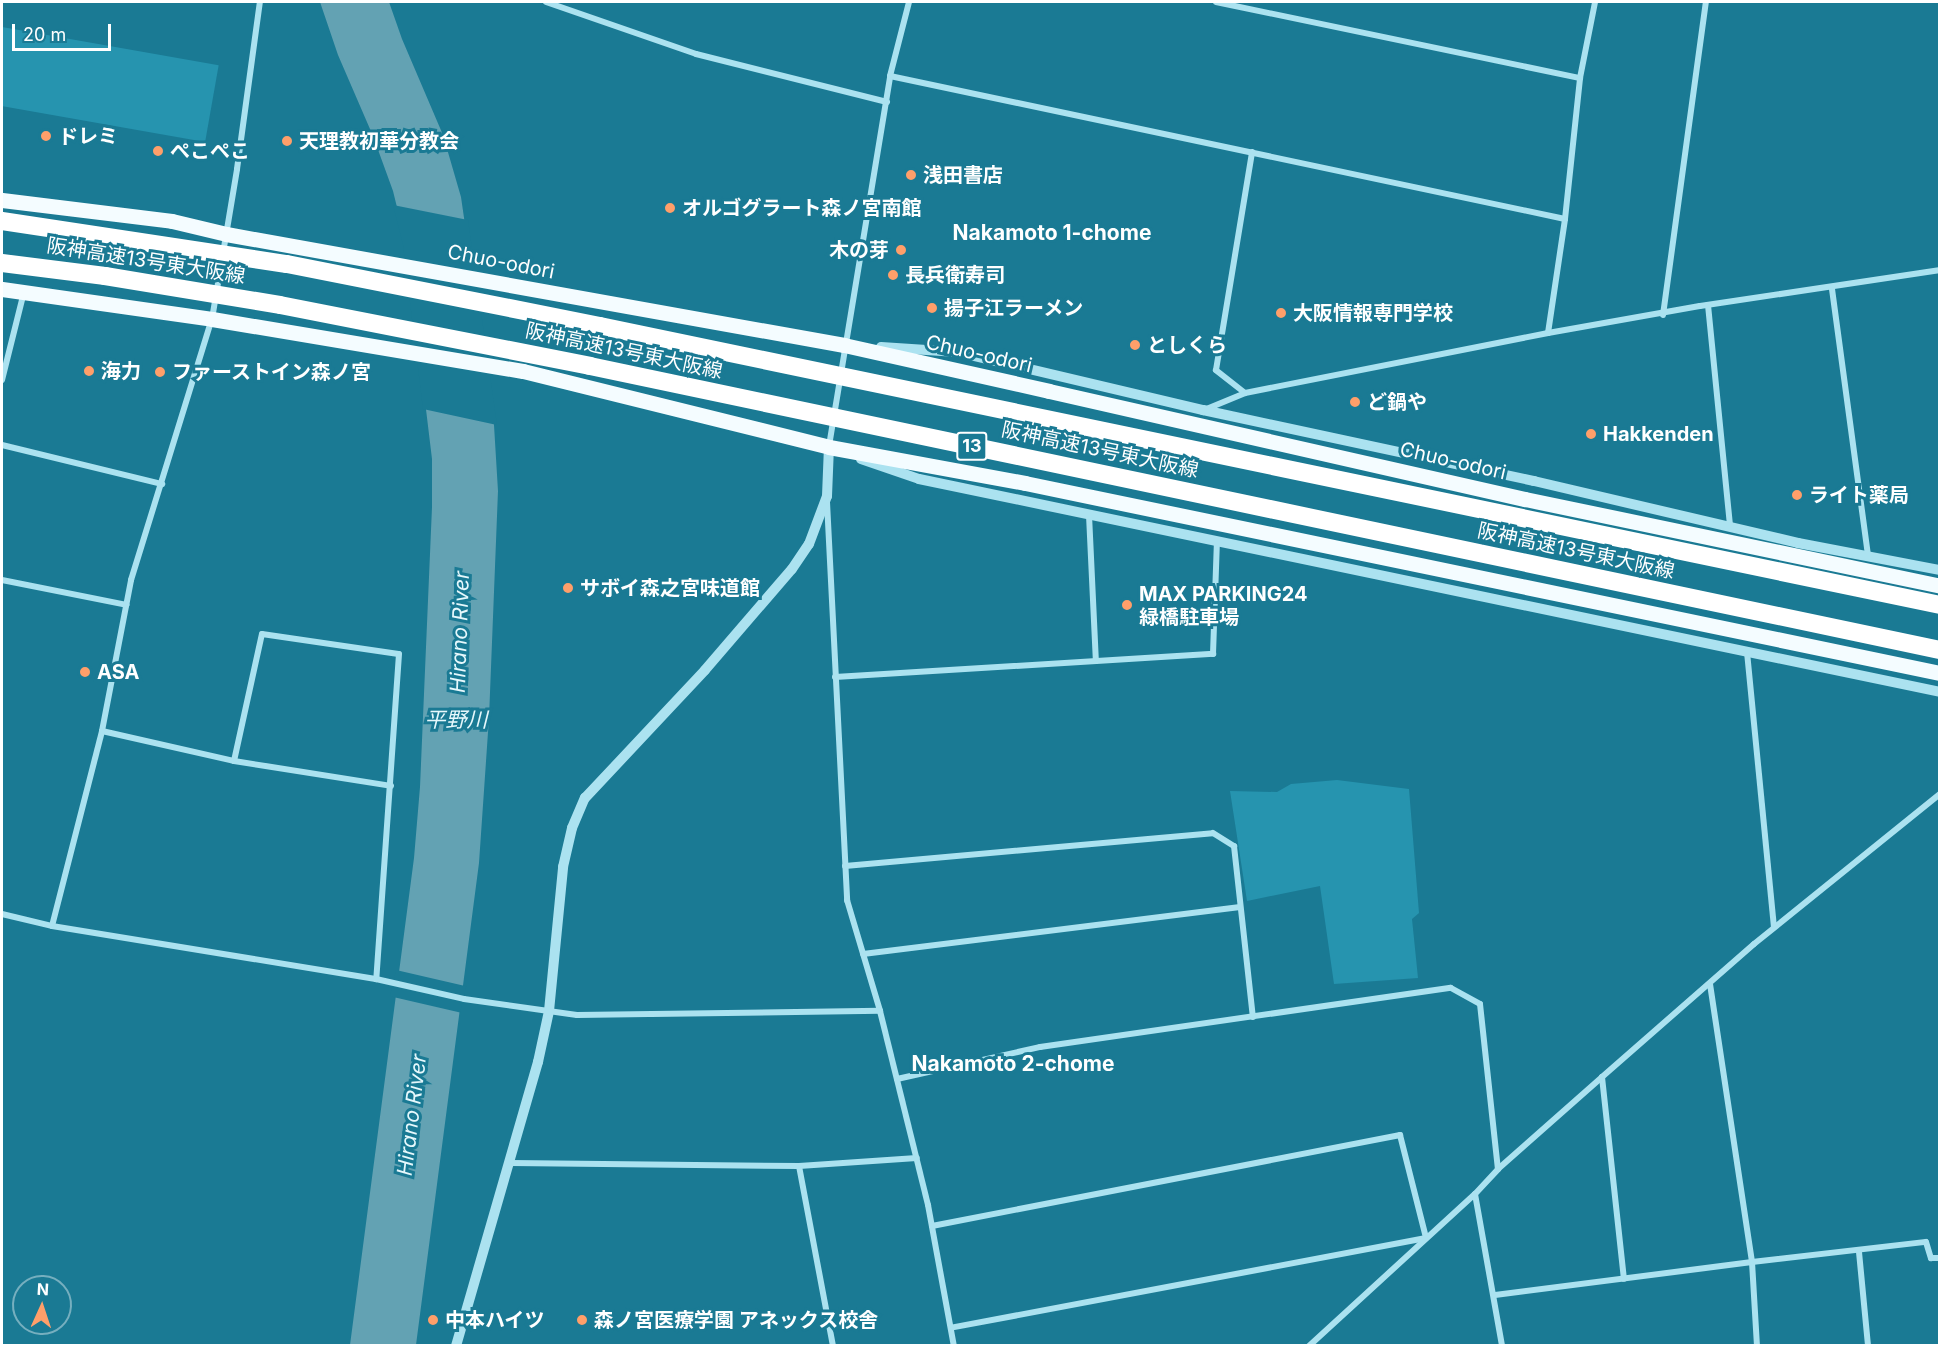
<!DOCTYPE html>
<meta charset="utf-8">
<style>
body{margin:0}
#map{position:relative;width:1941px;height:1347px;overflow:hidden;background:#1a7a94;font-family:Inter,"Noto Sans JP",sans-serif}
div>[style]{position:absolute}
.green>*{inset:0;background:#2694af;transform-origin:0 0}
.water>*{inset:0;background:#63a2b3}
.pier>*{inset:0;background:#1a7a94;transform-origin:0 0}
.minor>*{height:6px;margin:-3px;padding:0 3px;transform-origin:3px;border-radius:3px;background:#abe2f0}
.tertiary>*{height:10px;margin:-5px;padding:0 5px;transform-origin:5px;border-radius:5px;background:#abe2f0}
.primary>*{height:15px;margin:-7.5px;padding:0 7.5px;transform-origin:7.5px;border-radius:7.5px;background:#f4fcff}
.primary-bridge>*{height:15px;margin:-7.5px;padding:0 7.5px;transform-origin:7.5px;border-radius:7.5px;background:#f4fcff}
.motorway-bridge>*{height:18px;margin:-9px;padding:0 9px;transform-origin:9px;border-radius:9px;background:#fff}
.dots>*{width:16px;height:16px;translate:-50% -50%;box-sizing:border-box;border:3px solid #1a7a94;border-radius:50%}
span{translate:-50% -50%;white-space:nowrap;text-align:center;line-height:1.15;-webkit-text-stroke:6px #1a7a94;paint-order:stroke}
.shield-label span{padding:2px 4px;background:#1a7a94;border:2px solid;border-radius:4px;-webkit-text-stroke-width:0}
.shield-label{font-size:18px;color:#fff;font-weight:700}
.poi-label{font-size:20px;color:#fff;font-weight:700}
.left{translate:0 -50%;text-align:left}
.right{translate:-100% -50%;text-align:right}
.street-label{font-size:20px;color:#fff}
.neighbourhood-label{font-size:21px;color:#fff;font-weight:700}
.water-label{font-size:21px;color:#e6f8fc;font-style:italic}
.frame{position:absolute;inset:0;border:3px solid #fff;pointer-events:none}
.north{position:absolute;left:12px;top:1275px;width:60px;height:60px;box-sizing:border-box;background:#1a7a94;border:2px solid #76afbf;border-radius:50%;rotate:3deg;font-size:16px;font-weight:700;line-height:24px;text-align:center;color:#fff}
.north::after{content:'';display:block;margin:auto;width:21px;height:27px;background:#ff9f6a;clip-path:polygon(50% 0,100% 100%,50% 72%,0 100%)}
.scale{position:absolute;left:12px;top:24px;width:99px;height:27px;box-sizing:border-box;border:3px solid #fff;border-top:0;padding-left:8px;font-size:18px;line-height:21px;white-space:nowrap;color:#fff;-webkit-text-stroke:4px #1a7a94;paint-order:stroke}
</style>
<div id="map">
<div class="green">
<div style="left:2px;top:27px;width:220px;height:78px;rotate:10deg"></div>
<div style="clip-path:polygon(1337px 780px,1409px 789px,1419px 913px,1412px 919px,1418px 978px,1334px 984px,1320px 886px,1247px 901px,1230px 791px,1277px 792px,1291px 784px)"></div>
</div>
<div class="water">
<div style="clip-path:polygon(320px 2px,389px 2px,402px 39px,443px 135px,461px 197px,494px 425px,498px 491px,489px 718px,479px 863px,416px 1345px,350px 1345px,414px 858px,420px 787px,432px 507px,432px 459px,406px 244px,393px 191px,373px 136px,338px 55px)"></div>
</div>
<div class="pier">
<div style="clip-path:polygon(393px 205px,468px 220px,497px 425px,423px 409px,403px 245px)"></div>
<div style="left:396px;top:970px;width:72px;height:27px;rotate:13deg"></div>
</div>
<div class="minor">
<div style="left:546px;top:2px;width:159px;rotate:19.1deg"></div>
<div style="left:696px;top:54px;width:197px;rotate:14.1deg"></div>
<div style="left:1216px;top:2px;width:372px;rotate:11.8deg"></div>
<div style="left:890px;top:76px;width:690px;rotate:11.96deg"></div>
<div style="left:1832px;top:289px;width:269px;rotate:82.3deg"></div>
<div style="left:1708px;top:305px;width:223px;rotate:84.3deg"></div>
<div style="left:1663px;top:315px;width:316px;rotate:-82.2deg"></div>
<div style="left:1548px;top:333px;width:115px;rotate:-81.5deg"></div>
<div style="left:1565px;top:219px;width:142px;rotate:-83.9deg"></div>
<div style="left:1580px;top:78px;width:77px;rotate:-78.8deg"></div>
<div style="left:2px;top:380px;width:91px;rotate:-76deg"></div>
<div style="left:1245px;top:393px;width:37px;rotate:-142deg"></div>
<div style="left:1216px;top:370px;width:221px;rotate:-80.6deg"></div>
<div style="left:1204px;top:410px;width:44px;rotate:-22.5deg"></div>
<div style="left:1245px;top:393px;width:309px;rotate:-11.2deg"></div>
<div style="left:1548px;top:333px;width:154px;rotate:-10.1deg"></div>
<div style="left:1700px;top:306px;width:243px;rotate:-8.5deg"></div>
<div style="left:2px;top:445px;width:165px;rotate:13.7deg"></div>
<div style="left:829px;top:446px;width:375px;rotate:-80.6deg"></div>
<div style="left:890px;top:76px;width:76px;rotate:-75.6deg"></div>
<div style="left:827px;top:502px;width:399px;rotate:87.1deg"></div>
<div style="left:847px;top:900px;width:116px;rotate:73.4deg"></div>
<div style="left:880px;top:1011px;width:200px;rotate:76.1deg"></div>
<div style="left:928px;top:1205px;width:143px;rotate:79.6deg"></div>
<div style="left:1089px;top:515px;width:146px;rotate:87.3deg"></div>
<div style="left:2px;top:580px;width:127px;rotate:11.3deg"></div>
<div style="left:1747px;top:652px;width:276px;rotate:84.4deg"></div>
<div style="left:835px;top:677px;width:379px;rotate:-3.5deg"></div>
<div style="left:1213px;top:654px;width:113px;rotate:-88deg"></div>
<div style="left:102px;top:731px;width:135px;rotate:12.8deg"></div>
<div style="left:234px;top:761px;width:159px;rotate:9deg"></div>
<div style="left:234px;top:761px;width:130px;rotate:-77.6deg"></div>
<div style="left:262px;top:634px;width:138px;rotate:8.3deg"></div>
<div style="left:399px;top:654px;width:326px;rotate:94deg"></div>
<div style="left:845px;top:866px;width:369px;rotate:-5.1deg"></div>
<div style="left:1213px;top:833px;width:25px;rotate:32deg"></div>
<div style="left:1234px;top:846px;width:172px;rotate:83.7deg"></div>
<div style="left:2px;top:914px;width:51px;rotate:13.5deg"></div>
<div style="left:52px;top:926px;width:328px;rotate:9.3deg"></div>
<div style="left:376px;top:979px;width:90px;rotate:12.8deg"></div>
<div style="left:464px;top:999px;width:114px;rotate:8.1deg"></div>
<div style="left:577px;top:1015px;width:303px;rotate:-0.8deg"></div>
<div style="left:52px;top:926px;width:201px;rotate:-75.6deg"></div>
<div style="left:102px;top:731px;width:154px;rotate:-79.1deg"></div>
<div style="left:131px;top:580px;width:273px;rotate:-72.8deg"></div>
<div style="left:212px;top:319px;width:152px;rotate:-80.5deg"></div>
<div style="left:237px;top:169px;width:169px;rotate:-82.2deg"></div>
<div style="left:863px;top:954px;width:380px;rotate:-7.1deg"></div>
<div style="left:1710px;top:984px;width:281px;rotate:81.4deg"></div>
<div style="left:1752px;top:1262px;width:84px;rotate:86.6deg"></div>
<div style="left:1602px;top:1077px;width:203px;rotate:83.8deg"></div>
<div style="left:897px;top:1079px;width:147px;rotate:-12.6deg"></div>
<div style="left:1040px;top:1047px;width:415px;rotate:-8.2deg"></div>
<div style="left:1451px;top:988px;width:33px;rotate:29deg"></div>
<div style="left:1480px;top:1004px;width:166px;rotate:83.8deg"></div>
<div style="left:511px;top:1163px;width:288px;rotate:0.6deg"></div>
<div style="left:799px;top:1166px;width:118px;rotate:-3.9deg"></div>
<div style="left:799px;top:1166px;width:183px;rotate:79.3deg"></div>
<div style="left:1475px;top:1194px;width:154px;rotate:79.9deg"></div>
<div style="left:932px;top:1226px;width:477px;rotate:-11deg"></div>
<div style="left:1400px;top:1135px;width:106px;rotate:75.8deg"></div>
<div style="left:1426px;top:1238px;width:483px;rotate:169.3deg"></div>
<div style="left:1859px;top:1252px;width:94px;rotate:84.5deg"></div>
<div style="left:1495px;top:1295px;width:259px;rotate:-7.3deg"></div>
<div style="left:1752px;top:1262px;width:175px;rotate:-6.6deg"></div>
<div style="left:1926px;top:1242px;width:17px;rotate:73deg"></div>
<div style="left:1931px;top:1258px;width:9px"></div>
<div style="left:1309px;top:1346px;width:225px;rotate:-42.5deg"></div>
<div style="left:1475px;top:1194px;width:34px;rotate:-47deg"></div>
<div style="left:1498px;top:1169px;width:139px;rotate:-41.5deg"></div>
<div style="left:1602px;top:1077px;width:202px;rotate:-41.2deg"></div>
<div style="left:1754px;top:944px;width:239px;rotate:-38.9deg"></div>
</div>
<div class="tertiary">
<div style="left:881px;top:347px;width:76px;rotate:3.8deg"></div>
<div style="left:957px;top:352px;width:253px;rotate:13.3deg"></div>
<div style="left:1203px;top:410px;width:339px;rotate:12.1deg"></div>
<div style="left:1534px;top:481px;width:271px;rotate:13.2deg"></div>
<div style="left:1798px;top:543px;width:145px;rotate:10.8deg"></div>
<div style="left:861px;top:459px;width:61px;rotate:19deg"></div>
<div style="left:919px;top:479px;width:1043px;rotate:11.78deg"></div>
<div style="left:456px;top:1346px;width:296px;rotate:-73.9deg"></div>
<div style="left:538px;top:1062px;width:52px;rotate:-77.8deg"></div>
<div style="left:549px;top:1011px;width:145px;rotate:-84.4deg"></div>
<div style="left:563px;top:867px;width:40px;rotate:-77deg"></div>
<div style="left:572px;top:828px;width:33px;rotate:-67deg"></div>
<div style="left:585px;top:798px;width:175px;rotate:-46.8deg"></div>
<div style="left:705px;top:670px;width:133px;rotate:-49.3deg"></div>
<div style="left:792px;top:569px;width:30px;rotate:-56deg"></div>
<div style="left:809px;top:544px;width:51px;rotate:-69.4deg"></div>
<div style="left:827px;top:496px;width:49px;rotate:-87.7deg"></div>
<div style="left:829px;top:447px;width:4px;rotate:14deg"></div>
</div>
<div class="primary">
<div style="left:2px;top:200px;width:171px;rotate:7deg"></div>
<div style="left:172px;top:221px;width:56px;rotate:13.5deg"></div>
<div style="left:226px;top:234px;width:628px;rotate:10.18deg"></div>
<div style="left:844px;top:345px;width:210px;rotate:12.6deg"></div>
<div style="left:2px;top:289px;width:212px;rotate:8.1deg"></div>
<div style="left:212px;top:319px;width:315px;rotate:9.5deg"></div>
<div style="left:523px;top:371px;width:315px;rotate:13.9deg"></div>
<div style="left:829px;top:447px;width:199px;rotate:10.4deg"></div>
<div style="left:1025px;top:483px;width:935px;rotate:11.73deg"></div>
</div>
<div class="primary-bridge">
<div style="left:1049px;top:391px;width:488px;rotate:12.8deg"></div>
<div style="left:1525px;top:499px;width:424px;rotate:11.8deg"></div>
</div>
<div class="motorway-bridge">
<div style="left:2px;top:221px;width:288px;rotate:8.6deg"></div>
<div style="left:287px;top:264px;width:319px;rotate:11.2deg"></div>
<div style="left:600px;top:326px;width:1369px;rotate:11.76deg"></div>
<div style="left:2px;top:263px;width:104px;rotate:7.2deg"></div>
<div style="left:105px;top:276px;width:177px;rotate:9.4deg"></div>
<div style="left:280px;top:305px;width:316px;rotate:11.1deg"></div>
<div style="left:590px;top:366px;width:1380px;rotate:11.88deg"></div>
</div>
<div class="dots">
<div style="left:46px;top:136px;background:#ff9f6a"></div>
<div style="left:287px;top:141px;background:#ff9f6a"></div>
<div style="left:158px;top:151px;background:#ff9f6a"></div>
<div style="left:911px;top:175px;background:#ff9f6a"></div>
<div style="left:670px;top:208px;background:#ff9f6a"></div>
<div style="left:901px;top:250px;background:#ff9f6a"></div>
<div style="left:893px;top:275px;background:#ff9f6a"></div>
<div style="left:932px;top:308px;background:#ff9f6a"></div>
<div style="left:1281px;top:313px;background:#ff9f6a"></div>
<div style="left:1135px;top:345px;background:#ff9f6a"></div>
<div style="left:89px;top:371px;background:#ff9f6a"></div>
<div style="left:160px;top:372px;background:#ff9f6a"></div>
<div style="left:1355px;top:402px;background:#ff9f6a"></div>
<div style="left:1591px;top:434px;background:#ff9f6a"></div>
<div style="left:1797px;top:495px;background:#ff9f6a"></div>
<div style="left:568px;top:588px;background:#ff9f6a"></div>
<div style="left:1127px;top:605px;background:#ff9f6a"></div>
<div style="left:85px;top:672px;background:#ff9f6a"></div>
<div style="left:433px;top:1320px;background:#ff9f6a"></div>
<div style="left:582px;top:1320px;background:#ff9f6a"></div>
</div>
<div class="shield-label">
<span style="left:972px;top:446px">13</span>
</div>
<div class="poi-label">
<span class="left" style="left:58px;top:136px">ドレミ</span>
<span class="left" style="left:299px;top:141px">天理教初華分教会</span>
<span class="left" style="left:170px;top:151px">ぺこぺこ</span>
<span class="left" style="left:923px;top:175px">浅田書店</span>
<span class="left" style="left:682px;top:208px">オルゴグラート森ノ宮南館</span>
<span class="right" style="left:889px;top:250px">木の芽</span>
<span class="left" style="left:905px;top:275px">長兵衛寿司</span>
<span class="left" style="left:944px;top:308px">揚子江ラーメン</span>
<span class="left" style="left:1293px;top:313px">大阪情報専門学校</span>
<span class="left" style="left:1147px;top:345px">としくら</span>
<span class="left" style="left:101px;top:371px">海力</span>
<span class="left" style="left:172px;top:372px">ファーストイン森ノ宮</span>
<span class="left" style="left:1367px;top:402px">ど鍋や</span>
<span class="left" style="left:1603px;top:434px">Hakkenden</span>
<span class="left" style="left:1809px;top:495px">ライト薬局</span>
<span class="left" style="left:580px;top:588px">サボイ森之宮味道館</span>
<span class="left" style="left:1139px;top:606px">MAX PARKING24<br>緑橋駐車場</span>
<span class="left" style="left:97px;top:672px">ASA</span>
<span class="left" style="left:445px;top:1320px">中本ハイツ</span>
<span class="left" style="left:594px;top:1320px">森ノ宮医療学園 アネックス校舎</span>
</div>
<div class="street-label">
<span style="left:146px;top:261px;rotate:9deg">阪神高速13号東大阪線</span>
<span style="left:501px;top:262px;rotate:11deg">Chuo-odori</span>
<span style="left:624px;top:351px;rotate:12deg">阪神高速13号東大阪線</span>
<span style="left:979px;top:354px;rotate:13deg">Chuo-odori</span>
<span style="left:1100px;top:450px;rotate:12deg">阪神高速13号東大阪線</span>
<span style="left:1453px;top:461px;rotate:13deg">Chuo-odori</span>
<span style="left:1576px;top:551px;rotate:12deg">阪神高速13号東大阪線</span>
</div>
<div class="neighbourhood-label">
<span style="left:1052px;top:233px">Nakamoto 1-chome</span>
<span style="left:1013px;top:1064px">Nakamoto 2-chome</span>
</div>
<div class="water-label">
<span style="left:460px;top:632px;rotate:-88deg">Hirano River</span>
<span style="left:456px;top:720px">平野川</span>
<span style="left:412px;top:1115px;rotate:-83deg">Hirano River</span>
</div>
<div class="frame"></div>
<div class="north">N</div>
<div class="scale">20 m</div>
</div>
